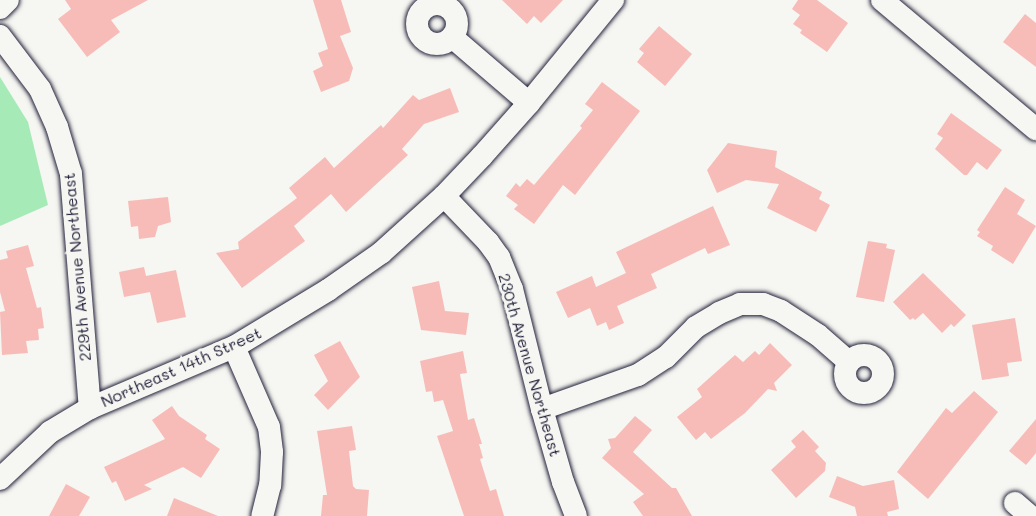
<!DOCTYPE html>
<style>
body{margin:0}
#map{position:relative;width:1036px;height:516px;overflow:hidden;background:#f6f6f2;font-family:Mali,sans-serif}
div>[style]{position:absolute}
.green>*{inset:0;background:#a6ebb7}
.building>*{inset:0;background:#f8bcb8}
.roads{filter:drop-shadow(0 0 2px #22223b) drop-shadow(0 0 2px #22223b)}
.minor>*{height:22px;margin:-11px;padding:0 11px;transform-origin:11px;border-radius:11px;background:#f6f6f2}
.minor>.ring{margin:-11px;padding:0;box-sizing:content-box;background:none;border:22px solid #f6f6f2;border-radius:50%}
span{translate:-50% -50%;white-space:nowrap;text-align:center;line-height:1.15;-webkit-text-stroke:6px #f6f6f2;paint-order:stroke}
.street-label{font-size:16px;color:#22223b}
</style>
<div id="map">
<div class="green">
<div style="clip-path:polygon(0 77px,28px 122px,48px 205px,0 226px)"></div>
</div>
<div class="building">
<div style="clip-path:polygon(65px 0,148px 0,111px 20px,120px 32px,87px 57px,58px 19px,71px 9px)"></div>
<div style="clip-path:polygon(313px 0,341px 0,351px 32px,340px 36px,353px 68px,349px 81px,321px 92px,313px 71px,323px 66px,318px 53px,328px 49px)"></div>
<div style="clip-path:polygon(502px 0,563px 0,541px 23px,534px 16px,527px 24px)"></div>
<div style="clip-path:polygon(798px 0,817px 0,848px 23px,827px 52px,800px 33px,802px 30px,793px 24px,800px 15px,792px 9px)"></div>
<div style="clip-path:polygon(1025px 14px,1036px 23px,1036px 67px,1003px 42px)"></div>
<div style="clip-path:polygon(659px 26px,692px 54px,665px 86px,637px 62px,644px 53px,639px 49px)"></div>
<div style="clip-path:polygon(602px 82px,640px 111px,575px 195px,563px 185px,534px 224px,514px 209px,518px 205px,506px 196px,516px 183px,520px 187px,527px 179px,534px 185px,582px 128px,580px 126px,593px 110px,585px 104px)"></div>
<div style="clip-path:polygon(450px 88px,459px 112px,424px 124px,402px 149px,408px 155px,346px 212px,331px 194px,294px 226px,305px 241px,242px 288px,216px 253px,239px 249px,238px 242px,297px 198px,289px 188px,325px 157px,334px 168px,381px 125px,383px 128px,413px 95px,419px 100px)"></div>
<div style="clip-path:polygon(951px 113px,1002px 150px,987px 170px,977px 162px,967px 175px,964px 175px,935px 149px,943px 138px,937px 134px)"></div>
<div style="clip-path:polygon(728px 143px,777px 151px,775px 167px,822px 192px,819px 199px,830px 205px,816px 232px,767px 208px,779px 184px,746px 180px,717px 193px,707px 170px)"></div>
<div style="clip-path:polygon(1005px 187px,1025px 200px,1017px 214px,1036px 226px,1013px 264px,991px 250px,993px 246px,977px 236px,980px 232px,977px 230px)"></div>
<div style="clip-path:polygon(168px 197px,171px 222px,158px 226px,155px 237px,139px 239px,138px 226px,131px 227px,128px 201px)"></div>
<div style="clip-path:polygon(713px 206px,730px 245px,708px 254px,705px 248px,651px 274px,657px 288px,617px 306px,624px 323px,609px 330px,606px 322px,597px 326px,590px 308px,568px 318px,556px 292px,592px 276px,596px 287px,626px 273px,616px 252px)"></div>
<div style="clip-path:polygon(868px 241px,887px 244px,886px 248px,895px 250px,884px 302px,856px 297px)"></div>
<div style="clip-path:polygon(28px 245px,34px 266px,26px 268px,37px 308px,41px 307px,44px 328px,38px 329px,39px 340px,26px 341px,28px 353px,2px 355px,0 312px,5px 311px,0 292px,0 260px,8px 258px,6px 251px)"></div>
<div style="clip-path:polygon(144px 267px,146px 276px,176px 270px,186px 317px,157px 323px,150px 292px,124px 297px,119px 272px)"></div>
<div style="clip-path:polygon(923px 273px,966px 315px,954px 327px,951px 324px,942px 333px,923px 313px,915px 320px,913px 318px,910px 320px,893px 302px)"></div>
<div style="clip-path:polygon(439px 281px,445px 311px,469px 313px,466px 335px,421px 330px,412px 287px)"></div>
<div style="clip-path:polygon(1015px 318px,1022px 361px,1007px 363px,1009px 376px,982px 380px,972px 325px)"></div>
<div style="clip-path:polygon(340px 341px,360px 377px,328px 410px,314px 395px,328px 381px,314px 355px)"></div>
<div style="clip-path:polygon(770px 343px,792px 365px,774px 383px,777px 391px,768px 389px,745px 413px,711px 439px,705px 432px,696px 440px,677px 417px,702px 397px,697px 389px,735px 355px,743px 362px,755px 351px,759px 355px)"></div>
<div style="clip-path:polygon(463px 351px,467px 373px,460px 374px,468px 420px,474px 418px,482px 444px,479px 444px,483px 458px,480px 459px,490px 491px,496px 489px,504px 516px,464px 516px,437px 436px,453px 431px,443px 400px,434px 402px,432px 391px,426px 392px,420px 361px)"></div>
<div style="clip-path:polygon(974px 391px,998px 412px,928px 499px,897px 472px,946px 408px,952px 413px)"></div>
<div style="clip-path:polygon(172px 406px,179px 416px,207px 435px,205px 439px,220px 449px,201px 478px,183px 467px,144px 485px,152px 489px,125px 501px,116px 481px,112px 483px,104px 467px,165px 439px,152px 420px)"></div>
<div style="clip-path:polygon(635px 416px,652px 430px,633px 452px,672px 488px,676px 488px,692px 516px,643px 516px,633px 502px,644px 494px,602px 458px,611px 448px,608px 439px,615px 438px)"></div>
<div style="clip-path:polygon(1036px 419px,1036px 453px,1026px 465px,1009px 451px)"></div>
<div style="clip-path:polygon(352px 426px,356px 450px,349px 451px,353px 486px,356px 489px,369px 490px,367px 516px,321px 516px,323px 495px,327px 495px,317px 431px)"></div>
<div style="clip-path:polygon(803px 430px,819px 447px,815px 451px,826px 463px,825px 471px,796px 498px,771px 470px,796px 447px,791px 441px)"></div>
<div style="clip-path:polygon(837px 476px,863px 486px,894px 480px,899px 509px,887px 512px,888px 516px,857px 516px,855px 507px,829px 497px)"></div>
<div style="clip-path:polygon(66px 484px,90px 497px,79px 516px,49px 516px)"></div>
<div style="clip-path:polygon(174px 498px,218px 516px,167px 516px)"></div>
</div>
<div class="roads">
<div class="minor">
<div style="left:882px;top:0;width:201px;rotate:40deg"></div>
<div class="ring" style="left:417px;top:4px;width:18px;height:18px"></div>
<div style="left:0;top:8px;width:11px;rotate:-45deg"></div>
<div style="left:0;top:36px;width:66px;rotate:53deg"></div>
<div style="left:40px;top:89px;width:42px;rotate:65.9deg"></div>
<div style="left:57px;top:127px;width:49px;rotate:73.4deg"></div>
<div style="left:71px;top:174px;width:235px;rotate:85.4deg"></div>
<div style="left:452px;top:37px;width:101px;rotate:40.6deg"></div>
<div style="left:444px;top:196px;width:64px;rotate:46.3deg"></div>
<div style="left:488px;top:242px;width:19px;rotate:54deg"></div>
<div style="left:499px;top:257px;width:35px;rotate:68deg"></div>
<div style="left:512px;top:289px;width:124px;rotate:76deg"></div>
<div style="left:542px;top:409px;width:76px;rotate:74deg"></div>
<div style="left:563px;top:482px;width:36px;rotate:69deg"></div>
<div style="left:234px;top:347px;width:87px;rotate:66.4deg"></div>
<div style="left:269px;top:427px;width:25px;rotate:83deg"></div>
<div style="left:272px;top:452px;width:33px;rotate:93deg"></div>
<div style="left:270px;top:485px;width:32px;rotate:104deg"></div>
<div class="ring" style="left:845px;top:355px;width:16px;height:16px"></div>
<div style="left:542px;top:409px;width:102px;rotate:-19.5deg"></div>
<div style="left:638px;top:375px;width:33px;rotate:-33deg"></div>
<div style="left:666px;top:357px;width:42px;rotate:-45deg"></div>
<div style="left:696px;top:327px;width:27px;rotate:-31deg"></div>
<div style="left:719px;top:313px;width:23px;rotate:-23deg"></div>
<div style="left:740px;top:304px;width:23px"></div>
<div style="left:763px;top:304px;width:19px;rotate:21deg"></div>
<div style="left:781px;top:311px;width:44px;rotate:33deg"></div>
<div style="left:818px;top:335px;width:41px;rotate:41.1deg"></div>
<div style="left:0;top:479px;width:69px;rotate:-43.2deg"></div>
<div style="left:50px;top:432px;width:47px;rotate:-31deg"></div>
<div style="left:90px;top:408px;width:156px;rotate:-23deg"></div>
<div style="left:234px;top:347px;width:110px;rotate:-31.2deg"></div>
<div style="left:328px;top:290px;width:65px;rotate:-34.9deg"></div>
<div style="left:381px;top:253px;width:85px;rotate:-42.1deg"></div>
<div style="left:444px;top:196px;width:55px;rotate:-46.5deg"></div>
<div style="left:482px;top:156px;width:71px;rotate:-48.4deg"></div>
<div style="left:529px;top:103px;width:133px;rotate:-50.8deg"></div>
<div style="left:1015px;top:503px;width:20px;rotate:41deg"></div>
</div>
</div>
<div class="street-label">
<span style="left:77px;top:267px;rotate:-95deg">229th Avenue Northeast</span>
<span style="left:530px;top:365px;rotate:74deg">230th Avenue Northeast</span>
<span style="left:181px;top:367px;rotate:-24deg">Northeast 14th Street</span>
</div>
</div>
